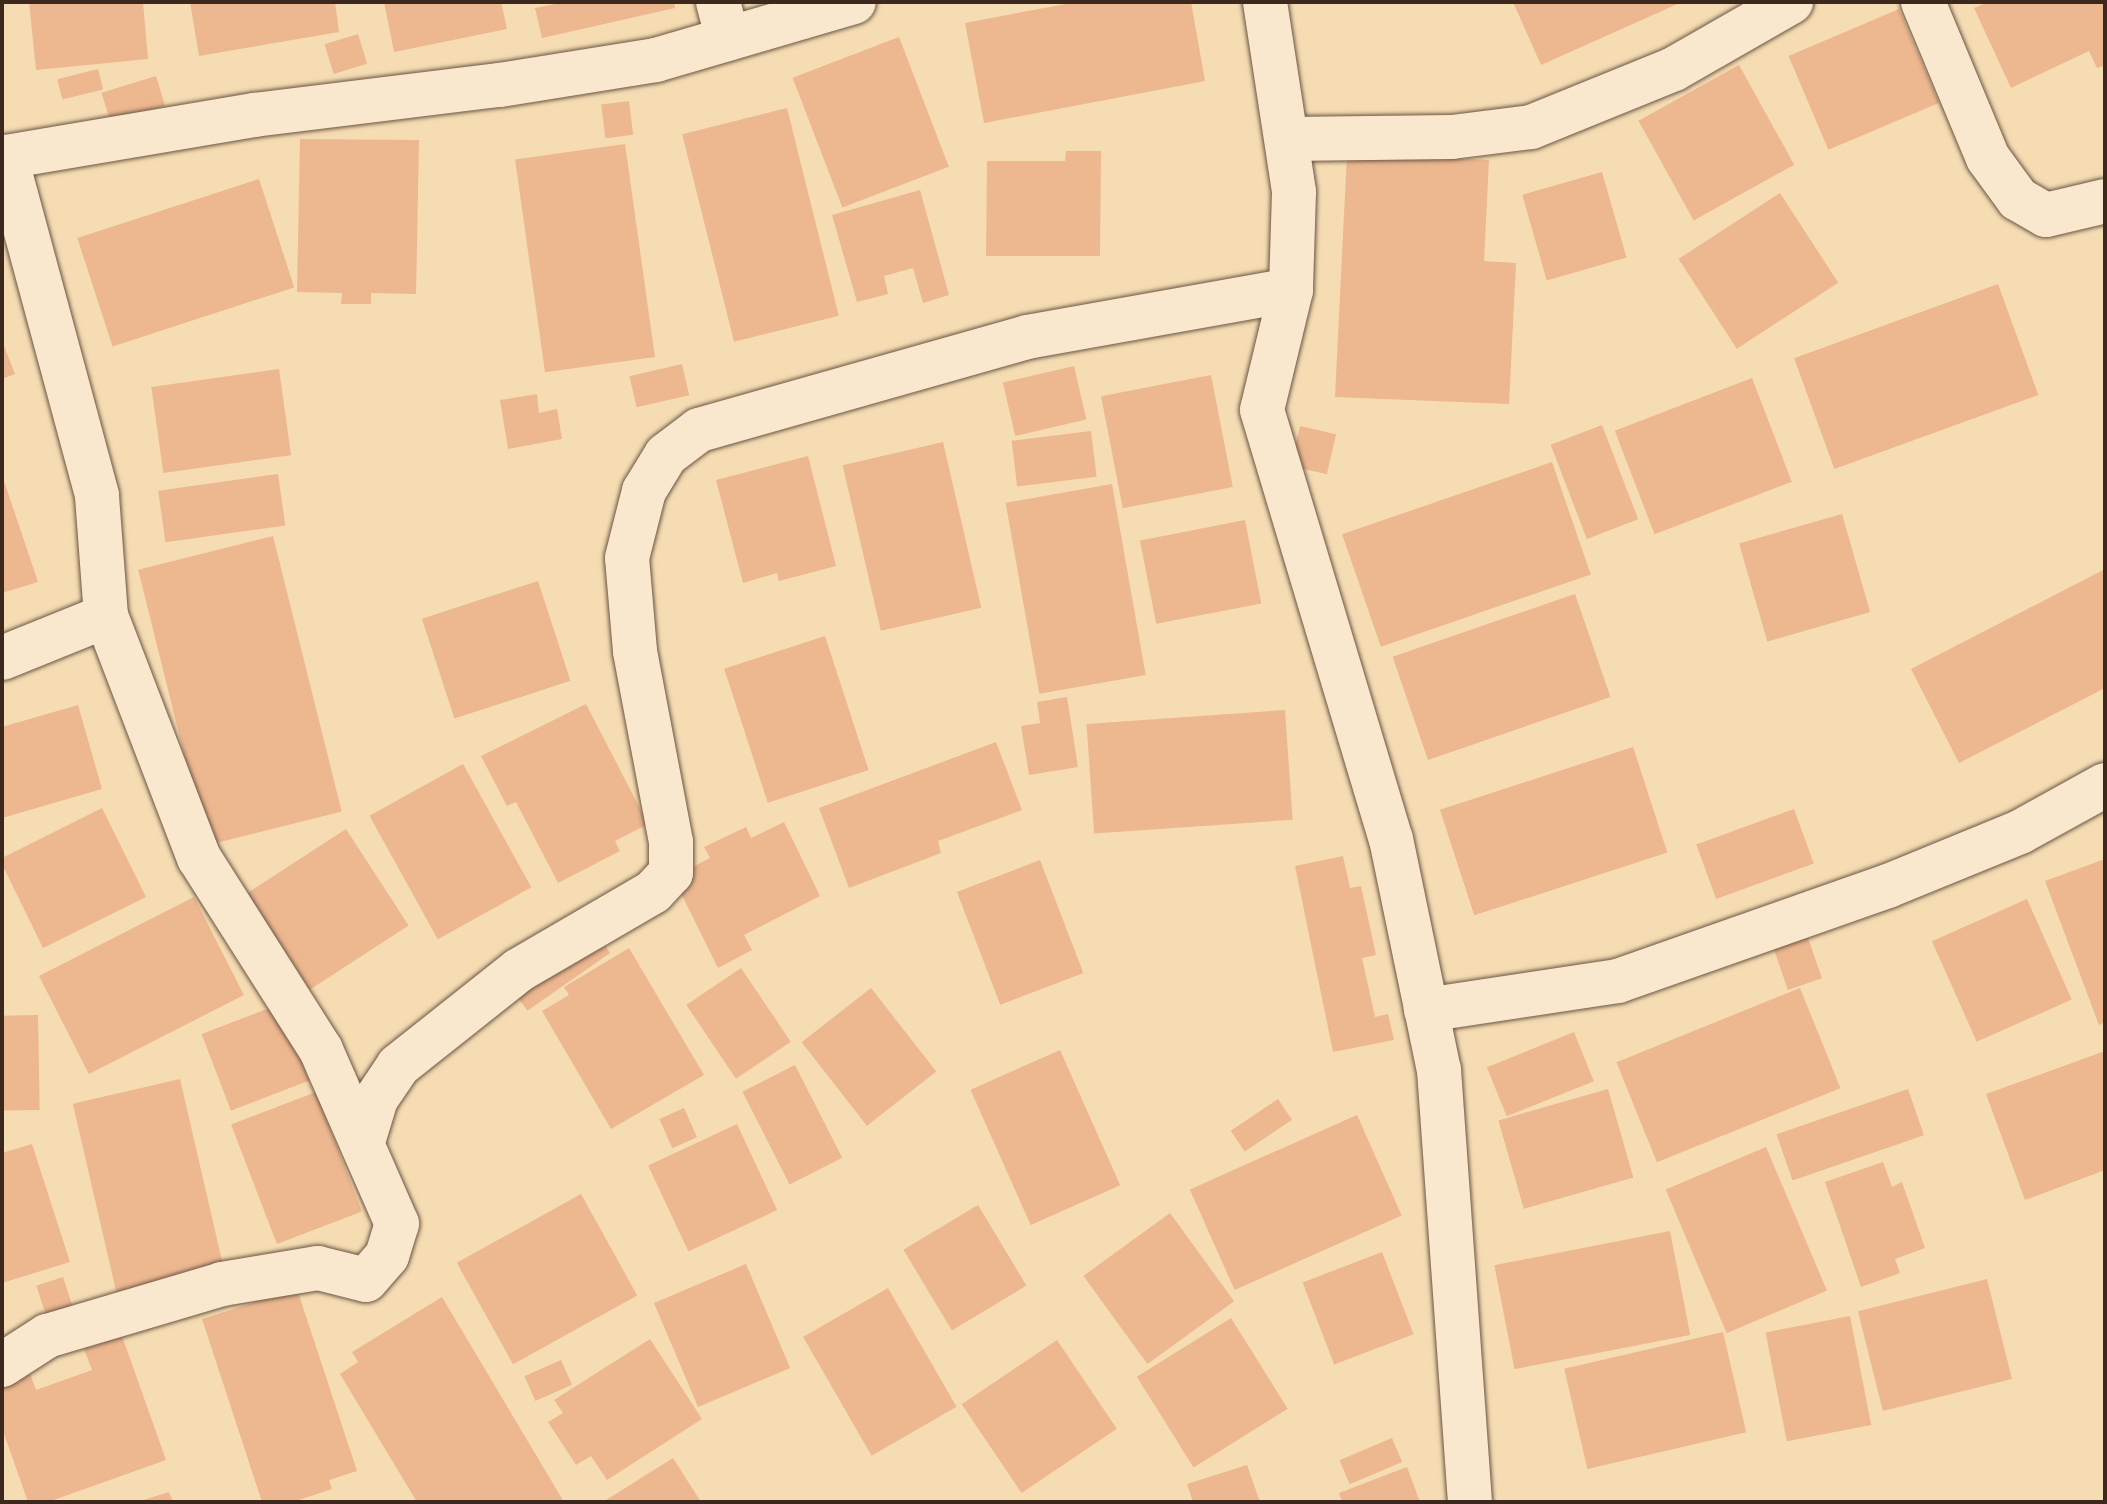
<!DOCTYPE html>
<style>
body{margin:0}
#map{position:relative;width:2107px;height:1504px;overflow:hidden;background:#f6dcb3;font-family:"IM FELL French Canon",serif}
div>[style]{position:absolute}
.building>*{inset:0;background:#edb790;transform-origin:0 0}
.roads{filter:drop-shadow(0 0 2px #6a5542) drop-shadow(0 0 2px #6a5542)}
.minor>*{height:44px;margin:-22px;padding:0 22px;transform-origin:22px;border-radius:22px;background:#f9e8ce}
span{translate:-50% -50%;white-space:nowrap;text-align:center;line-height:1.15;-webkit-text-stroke:7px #f9e8ce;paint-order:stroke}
.frame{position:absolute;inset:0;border:4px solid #3c281c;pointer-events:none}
</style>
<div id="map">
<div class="building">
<div style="clip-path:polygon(29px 2px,143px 2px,148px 59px,36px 70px)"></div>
<div style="clip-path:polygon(190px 2px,335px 2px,339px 32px,199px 56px)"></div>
<div style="clip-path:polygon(384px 2px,501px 2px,507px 29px,394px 52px)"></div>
<div style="clip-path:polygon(565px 2px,674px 2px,675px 8px,542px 38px,535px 8px)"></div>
<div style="clip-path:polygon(1076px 2px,1191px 2px,1205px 81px,984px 123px,965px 23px)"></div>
<div style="clip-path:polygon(1513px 2px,1682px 2px,1541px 65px)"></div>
<div style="clip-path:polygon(1988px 2px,2105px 2px,2105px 65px,2097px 68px,2089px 51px,2011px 88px,1974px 8px)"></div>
<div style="left:1899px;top:9px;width:102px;height:120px;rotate:67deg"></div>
<div style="left:358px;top:34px;width:31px;height:35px;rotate:73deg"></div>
<div style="left:899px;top:37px;width:139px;height:114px;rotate:69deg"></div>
<div style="left:1739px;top:65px;width:114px;height:115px;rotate:61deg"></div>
<div style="left:98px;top:69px;width:21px;height:42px;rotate:76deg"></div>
<div style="left:156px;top:76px;width:31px;height:57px;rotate:73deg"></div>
<div style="left:629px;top:101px;width:34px;height:28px;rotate:83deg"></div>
<div style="left:787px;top:108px;width:214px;height:108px;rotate:76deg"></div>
<div style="clip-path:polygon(300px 139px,419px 140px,416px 294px,371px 293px,371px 304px,341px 304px,342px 293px,297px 292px)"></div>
<div style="left:625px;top:144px;width:215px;height:111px;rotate:82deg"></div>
<div style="clip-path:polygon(1066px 151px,1101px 151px,1100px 256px,986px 256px,987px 161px,1065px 161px)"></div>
<div style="clip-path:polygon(1347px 154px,1489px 160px,1484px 261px,1516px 263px,1509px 404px,1335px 397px)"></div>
<div style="left:1602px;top:172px;width:89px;height:83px;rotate:74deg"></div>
<div style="left:259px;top:179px;width:114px;height:191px;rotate:72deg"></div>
<div style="clip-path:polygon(920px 190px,949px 295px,923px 303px,913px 268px,884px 276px,888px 294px,857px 302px,832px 215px)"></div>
<div style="left:1780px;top:193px;width:107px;height:121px;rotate:57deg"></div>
<div style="left:1998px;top:284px;width:118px;height:217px;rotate:70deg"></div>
<div style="clip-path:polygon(2px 341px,15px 374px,2px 379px)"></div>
<div style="left:682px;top:364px;width:32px;height:54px;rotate:77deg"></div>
<div style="left:1074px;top:366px;width:55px;height:73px;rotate:77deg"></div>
<div style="left:279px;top:369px;width:87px;height:129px;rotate:82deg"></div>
<div style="left:1211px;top:375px;width:114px;height:112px;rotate:79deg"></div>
<div style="left:1752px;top:378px;width:111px;height:147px;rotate:69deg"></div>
<div style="clip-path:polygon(537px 394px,539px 413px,557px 409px,562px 439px,508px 449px,500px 400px)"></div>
<div style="left:1602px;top:425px;width:101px;height:55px;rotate:69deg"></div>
<div style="left:1300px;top:426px;width:37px;height:41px;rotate:13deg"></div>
<div style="left:1091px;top:431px;width:46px;height:80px;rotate:83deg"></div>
<div style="left:943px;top:442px;width:170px;height:103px;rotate:77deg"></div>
<div style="clip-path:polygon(808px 456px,836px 566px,779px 581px,777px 573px,743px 583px,716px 480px)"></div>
<div style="left:1552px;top:462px;width:119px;height:222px;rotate:71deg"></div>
<div style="left:278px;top:474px;width:52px;height:121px;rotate:82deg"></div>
<div style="clip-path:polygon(2px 475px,38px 582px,2px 593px)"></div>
<div style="left:1112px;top:484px;width:194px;height:108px;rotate:80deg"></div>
<div style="left:1842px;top:514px;width:102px;height:107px;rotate:74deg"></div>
<div style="left:1245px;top:520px;width:85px;height:107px;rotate:79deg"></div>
<div style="left:273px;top:536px;width:284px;height:139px;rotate:76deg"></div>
<div style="clip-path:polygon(2105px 569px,2105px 688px,1959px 763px,1911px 669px)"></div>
<div style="left:538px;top:581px;width:105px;height:122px;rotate:72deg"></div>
<div style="left:1575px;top:594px;width:109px;height:193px;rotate:71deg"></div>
<div style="left:825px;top:636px;width:141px;height:106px;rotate:72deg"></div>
<div style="clip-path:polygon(1067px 697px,1078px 767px,1029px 775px,1021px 726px,1040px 723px,1037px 702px)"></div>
<div style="clip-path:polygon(586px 704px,648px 824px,615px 841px,620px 851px,558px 883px,516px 802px,507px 806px,481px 756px)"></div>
<div style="clip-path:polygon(78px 705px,102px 789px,2px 818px,2px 727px)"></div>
<div style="left:1285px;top:710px;width:110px;height:199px;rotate:86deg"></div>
<div style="clip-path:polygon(996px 742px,1022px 810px,938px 841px,941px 853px,849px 888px,819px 808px)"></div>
<div style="left:1633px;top:747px;width:111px;height:203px;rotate:72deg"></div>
<div style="left:463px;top:764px;width:141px;height:107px;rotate:61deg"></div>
<div style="clip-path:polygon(102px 808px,146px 897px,43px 948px,2px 864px,2px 858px)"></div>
<div style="left:1794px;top:809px;width:58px;height:104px;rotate:70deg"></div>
<div style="clip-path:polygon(784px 822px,820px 896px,744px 935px,752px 950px,718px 968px,673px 877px,710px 858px,704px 847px,746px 827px,751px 838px)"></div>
<div style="left:346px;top:829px;width:115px;height:118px;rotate:57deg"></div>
<div style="clip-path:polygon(1343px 856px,1350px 888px,1361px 886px,1376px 955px,1362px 958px,1375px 1017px,1388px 1014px,1394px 1040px,1333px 1052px,1295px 866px)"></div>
<div style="clip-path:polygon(2105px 859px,2105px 1022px,2099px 1025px,2045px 881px)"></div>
<div style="left:1040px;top:860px;width:121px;height:89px;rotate:69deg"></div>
<div style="left:194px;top:897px;width:110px;height:174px;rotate:63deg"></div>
<div style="left:2027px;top:899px;width:110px;height:104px;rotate:66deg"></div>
<div style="left:1805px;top:929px;width:52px;height:36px;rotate:71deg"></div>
<div style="left:594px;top:930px;width:28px;height:101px;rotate:55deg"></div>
<div style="clip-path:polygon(629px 948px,704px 1075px,611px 1129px,542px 1011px,569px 995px,564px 987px)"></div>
<div style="left:741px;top:968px;width:89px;height:66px;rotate:56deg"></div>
<div style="left:871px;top:988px;width:106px;height:88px;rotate:52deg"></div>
<div style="left:1800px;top:988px;width:108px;height:198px;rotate:68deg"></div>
<div style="left:280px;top:1004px;width:82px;height:84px;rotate:69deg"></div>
<div style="left:38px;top:1015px;width:95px;height:36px;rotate:89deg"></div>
<div style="left:1574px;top:1032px;width:53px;height:94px;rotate:68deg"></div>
<div style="left:1060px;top:1050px;width:148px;height:98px;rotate:66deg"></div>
<div style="clip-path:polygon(2105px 1051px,2105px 1170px,2025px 1200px,1986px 1094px)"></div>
<div style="left:795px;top:1065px;width:104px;height:59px;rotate:63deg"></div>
<div style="left:180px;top:1079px;width:193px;height:110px;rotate:77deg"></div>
<div style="left:1608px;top:1089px;width:92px;height:114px;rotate:74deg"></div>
<div style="left:1908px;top:1089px;width:49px;height:139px;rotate:71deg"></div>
<div style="left:316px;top:1092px;width:128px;height:91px;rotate:69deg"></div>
<div style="left:1278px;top:1099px;width:25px;height:57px;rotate:56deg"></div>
<div style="left:684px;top:1108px;width:32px;height:27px;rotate:66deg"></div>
<div style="left:1357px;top:1115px;width:110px;height:183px;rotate:66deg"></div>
<div style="left:737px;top:1124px;width:95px;height:98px;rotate:65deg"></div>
<div style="clip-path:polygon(32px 1144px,70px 1262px,2px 1283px,2px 1153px)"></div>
<div style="left:1766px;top:1147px;width:156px;height:109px;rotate:67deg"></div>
<div style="clip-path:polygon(1883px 1162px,1892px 1187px,1902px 1182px,1925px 1248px,1895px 1259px,1900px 1273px,1861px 1287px,1825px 1182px)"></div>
<div style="left:581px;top:1194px;width:116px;height:142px;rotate:61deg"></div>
<div style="left:978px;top:1205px;width:94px;height:87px;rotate:59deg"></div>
<div style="left:1170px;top:1213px;width:109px;height:107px;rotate:54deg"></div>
<div style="left:1670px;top:1231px;width:106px;height:179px;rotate:79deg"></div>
<div style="left:1382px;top:1252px;width:88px;height:85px;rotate:69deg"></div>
<div style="left:746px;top:1264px;width:113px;height:100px;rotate:67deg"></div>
<div style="left:63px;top:1277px;width:41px;height:28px;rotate:72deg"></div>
<div style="left:1987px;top:1279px;width:103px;height:133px;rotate:76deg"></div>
<div style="left:888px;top:1288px;width:137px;height:98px;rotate:60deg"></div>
<div style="clip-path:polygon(297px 1289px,357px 1471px,329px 1480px,332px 1489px,293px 1502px,262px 1502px,202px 1319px)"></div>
<div style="clip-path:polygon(442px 1297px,564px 1502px,417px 1502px,340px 1374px,358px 1362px,352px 1352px)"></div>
<div style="left:1850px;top:1316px;width:111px;height:86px;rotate:79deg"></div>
<div style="left:1231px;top:1318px;width:107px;height:111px;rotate:58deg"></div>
<div style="left:1723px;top:1332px;width:103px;height:163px;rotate:77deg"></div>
<div style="clip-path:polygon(122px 1336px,166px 1460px,48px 1502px,28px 1502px,2px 1428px,2px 1377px,28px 1368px,36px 1390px,92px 1370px,84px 1349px)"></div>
<div style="clip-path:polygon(650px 1339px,702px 1419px,607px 1480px,591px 1456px,576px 1465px,548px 1422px,563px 1413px,554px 1400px)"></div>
<div style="left:1057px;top:1340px;width:107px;height:115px;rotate:56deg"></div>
<div style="left:561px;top:1360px;width:27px;height:40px;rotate:66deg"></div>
<div style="left:1392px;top:1438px;width:26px;height:57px;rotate:67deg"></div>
<div style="clip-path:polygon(673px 1458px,701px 1502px,603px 1502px)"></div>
<div style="clip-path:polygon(1247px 1465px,1260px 1502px,1193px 1502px,1187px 1484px)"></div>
<div style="clip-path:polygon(1407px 1467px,1420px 1502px,1342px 1502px,1339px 1493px)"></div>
<div style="clip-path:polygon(169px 1492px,173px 1502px,141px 1502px,140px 1501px)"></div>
</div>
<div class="roads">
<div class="minor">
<div style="left:718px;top:2px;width:38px;rotate:75deg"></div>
<div style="left:1265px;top:2px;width:192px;rotate:81.3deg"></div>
<div style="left:1294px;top:192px;width:98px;rotate:91.8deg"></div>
<div style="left:1291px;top:290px;width:123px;rotate:103.6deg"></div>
<div style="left:1262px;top:410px;width:448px;rotate:73.3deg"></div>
<div style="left:1391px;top:839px;width:236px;rotate:78.3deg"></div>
<div style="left:1439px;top:1070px;width:433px;rotate:85.9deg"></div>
<div style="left:1923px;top:2px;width:169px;rotate:67.4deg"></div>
<div style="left:1988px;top:158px;width:51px;rotate:53.8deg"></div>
<div style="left:2018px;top:199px;width:32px;rotate:30deg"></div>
<div style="left:2046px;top:215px;width:61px;rotate:-13.3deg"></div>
<div style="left:1288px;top:139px;width:164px;rotate:-0.7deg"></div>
<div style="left:1452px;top:137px;width:80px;rotate:-7.2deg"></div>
<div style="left:1531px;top:127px;width:154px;rotate:-22.1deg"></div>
<div style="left:1674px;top:69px;width:135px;rotate:-29.8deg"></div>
<div style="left:2px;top:658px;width:112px;rotate:-22deg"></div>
<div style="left:1426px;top:1010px;width:194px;rotate:-8.6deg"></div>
<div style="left:1618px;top:981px;width:286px;rotate:-19.4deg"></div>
<div style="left:1888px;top:886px;width:143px;rotate:-22.2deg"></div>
<div style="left:2020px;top:832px;width:97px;rotate:-28.9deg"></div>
<div style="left:363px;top:1142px;width:45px;rotate:-73.2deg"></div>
<div style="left:376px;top:1099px;width:40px;rotate:-56deg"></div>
<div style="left:398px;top:1066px;width:154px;rotate:-38.4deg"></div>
<div style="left:519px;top:970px;width:155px;rotate:-30.2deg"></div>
<div style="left:653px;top:892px;width:26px;rotate:-47deg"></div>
<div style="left:671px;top:873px;width:31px;rotate:-90deg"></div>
<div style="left:671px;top:842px;width:194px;rotate:-100.7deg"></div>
<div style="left:635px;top:651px;width:93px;rotate:-94.9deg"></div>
<div style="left:627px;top:558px;width:69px;rotate:-75.8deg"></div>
<div style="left:644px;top:491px;width:42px;rotate:-58.6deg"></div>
<div style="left:666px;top:455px;width:41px;rotate:-37.1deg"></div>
<div style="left:699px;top:430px;width:341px;rotate:-15.8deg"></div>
<div style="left:1027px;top:337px;width:268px;rotate:-10.1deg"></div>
<div style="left:2px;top:1365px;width:54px;rotate:-32.8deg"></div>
<div style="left:47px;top:1336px;width:183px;rotate:-16.5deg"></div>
<div style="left:222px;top:1284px;width:97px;rotate:-9.5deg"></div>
<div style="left:318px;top:1268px;width:49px;rotate:14deg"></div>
<div style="left:366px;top:1280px;width:32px;rotate:-49deg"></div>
<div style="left:387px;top:1256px;width:34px;rotate:-73deg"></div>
<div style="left:397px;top:1224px;width:190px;rotate:-113.6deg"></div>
<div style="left:321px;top:1050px;width:227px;rotate:-122.4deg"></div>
<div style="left:199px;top:858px;width:259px;rotate:-111deg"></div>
<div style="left:106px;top:616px;width:121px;rotate:-94.3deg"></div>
<div style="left:97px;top:495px;width:350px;rotate:-105.1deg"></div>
<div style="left:6px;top:157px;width:252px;rotate:-9.6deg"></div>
<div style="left:254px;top:115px;width:248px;rotate:-7deg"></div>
<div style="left:500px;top:85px;width:158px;rotate:-9.1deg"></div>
<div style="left:656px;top:60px;width:206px;rotate:-16.3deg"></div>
</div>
</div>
<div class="frame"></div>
</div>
